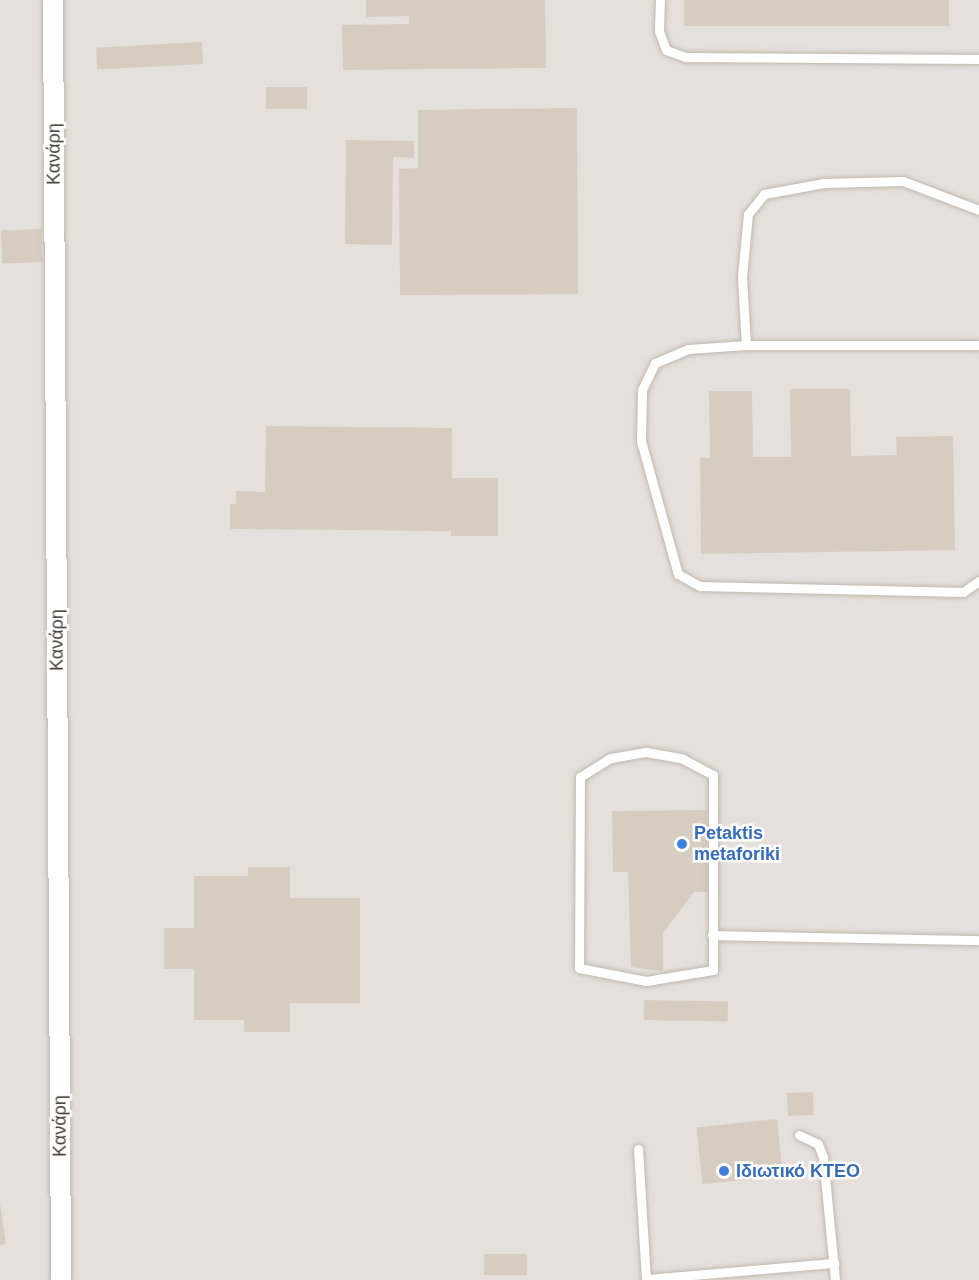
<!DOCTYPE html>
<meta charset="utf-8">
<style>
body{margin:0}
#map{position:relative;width:979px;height:1280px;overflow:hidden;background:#f3eee7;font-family:Arial,sans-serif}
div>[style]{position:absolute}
.industrial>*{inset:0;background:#e5e0dc;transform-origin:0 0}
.building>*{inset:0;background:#d7ccc0;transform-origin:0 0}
.roads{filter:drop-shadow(0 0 2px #c1b8ad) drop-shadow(0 0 2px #c1b8ad)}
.service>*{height:9px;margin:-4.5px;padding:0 4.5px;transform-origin:4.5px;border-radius:4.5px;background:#fff}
.minor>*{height:20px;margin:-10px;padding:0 10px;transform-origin:10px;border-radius:10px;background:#fff}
.dots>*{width:16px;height:16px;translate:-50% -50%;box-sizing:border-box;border:3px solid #fff;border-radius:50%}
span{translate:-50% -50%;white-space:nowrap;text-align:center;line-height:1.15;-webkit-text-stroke:5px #fff;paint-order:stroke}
.street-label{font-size:18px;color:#453e36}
.shop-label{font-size:18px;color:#366cbe;font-weight:700}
.left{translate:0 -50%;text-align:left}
</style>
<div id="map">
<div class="industrial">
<div style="left:0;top:0;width:979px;height:1280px"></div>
</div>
<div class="building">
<div style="clip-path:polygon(366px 0,545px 0,546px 68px,343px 70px,342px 25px,409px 24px,409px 16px,366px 17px)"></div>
<div style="left:684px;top:0;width:265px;height:26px"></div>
<div style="left:202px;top:42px;width:22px;height:106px;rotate:87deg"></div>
<div style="left:266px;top:87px;width:41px;height:22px"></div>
<div style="clip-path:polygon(577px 108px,578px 294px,400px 295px,399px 169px,418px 168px,418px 110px)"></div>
<div style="clip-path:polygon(346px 140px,414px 141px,414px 158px,393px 157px,392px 245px,345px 244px)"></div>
<div style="left:41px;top:229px;width:33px;height:40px;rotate:88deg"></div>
<div style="clip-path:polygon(790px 389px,850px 389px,851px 456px,897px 455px,896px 437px,953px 436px,955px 550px,701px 554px,700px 458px,710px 458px,709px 391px,752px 391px,753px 457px,791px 457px)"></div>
<div style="clip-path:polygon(266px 426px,452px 428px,452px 478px,498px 478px,498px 536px,451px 536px,451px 531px,230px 529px,230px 504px,236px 504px,236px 491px,265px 492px)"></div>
<div style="clip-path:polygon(707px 810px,708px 892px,694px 892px,663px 933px,663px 971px,631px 967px,628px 872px,613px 872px,612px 811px)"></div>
<div style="clip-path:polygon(248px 867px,290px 867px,290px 898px,360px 898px,360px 1003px,290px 1003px,290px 1032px,244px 1032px,244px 1020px,194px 1020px,194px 969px,164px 969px,164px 928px,194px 928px,194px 876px,248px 876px)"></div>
<div style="left:644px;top:1000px;width:84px;height:20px;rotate:1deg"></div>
<div style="left:813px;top:1092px;width:23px;height:26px;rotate:88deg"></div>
<div style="left:777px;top:1119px;width:57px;height:81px;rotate:84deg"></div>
<div style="clip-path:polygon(0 1203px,6px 1244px,0 1245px)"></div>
<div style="left:527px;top:1254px;width:21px;height:43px;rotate:90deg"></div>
</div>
<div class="roads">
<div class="service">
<div style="left:660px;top:0;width:31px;rotate:92deg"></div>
<div style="left:659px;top:31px;width:20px;rotate:70deg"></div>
<div style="left:666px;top:50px;width:20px;rotate:20deg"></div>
<div style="left:685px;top:57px;width:294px;rotate:0.4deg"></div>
<div style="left:746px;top:345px;width:68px;rotate:-93.4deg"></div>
<div style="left:742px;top:277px;width:63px;rotate:-84.6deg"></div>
<div style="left:748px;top:214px;width:26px;rotate:-51deg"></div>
<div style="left:764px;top:194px;width:61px;rotate:-10.4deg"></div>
<div style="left:824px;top:183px;width:79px;rotate:-1.5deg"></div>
<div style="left:903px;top:181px;width:81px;rotate:20.9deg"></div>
<div style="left:979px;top:345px;width:233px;rotate:180deg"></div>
<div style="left:746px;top:345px;width:58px;rotate:176.1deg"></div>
<div style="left:688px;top:349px;width:36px;rotate:157deg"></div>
<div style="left:655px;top:363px;width:30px;rotate:116deg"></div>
<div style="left:642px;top:390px;width:51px;rotate:91.1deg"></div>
<div style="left:641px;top:441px;width:138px;rotate:74.5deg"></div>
<div style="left:678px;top:574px;width:25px;rotate:29deg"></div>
<div style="left:700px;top:586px;width:263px;rotate:1.3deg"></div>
<div style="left:963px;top:592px;width:19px;rotate:-35deg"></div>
<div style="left:646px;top:752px;width:36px;rotate:10deg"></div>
<div style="left:681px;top:758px;width:36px;rotate:28deg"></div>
<div style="left:713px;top:775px;width:195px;rotate:90deg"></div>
<div style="left:713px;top:970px;width:68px;rotate:170.7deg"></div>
<div style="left:646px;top:981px;width:68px;rotate:-169deg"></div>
<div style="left:579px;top:968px;width:191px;rotate:-89.7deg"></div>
<div style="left:580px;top:777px;width:36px;rotate:-32deg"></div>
<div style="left:611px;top:758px;width:36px;rotate:-10deg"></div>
<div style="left:712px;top:935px;width:267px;rotate:1.1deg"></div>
<div style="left:799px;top:1135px;width:21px;rotate:25deg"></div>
<div style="left:818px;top:1144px;width:14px;rotate:69deg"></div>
<div style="left:823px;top:1157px;width:124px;rotate:84.4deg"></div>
<div style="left:638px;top:1149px;width:131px;rotate:86.5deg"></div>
<div style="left:646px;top:1279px;width:189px;rotate:-4.9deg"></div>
</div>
<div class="minor">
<div style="left:53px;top:0;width:1280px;rotate:89.64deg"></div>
</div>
</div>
<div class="dots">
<div style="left:682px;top:844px;background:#3f7fe0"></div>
<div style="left:724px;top:1171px;background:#3f7fe0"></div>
</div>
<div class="street-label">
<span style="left:54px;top:154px;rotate:-90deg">Κανάρη</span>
<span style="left:57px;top:640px;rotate:-90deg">Κανάρη</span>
<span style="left:60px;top:1126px;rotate:-90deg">Κανάρη</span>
</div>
<div class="shop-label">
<span class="left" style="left:694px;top:844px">Petaktis<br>metaforiki</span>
<span class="left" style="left:736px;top:1171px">Ιδιωτικό ΚΤΕΟ</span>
</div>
</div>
